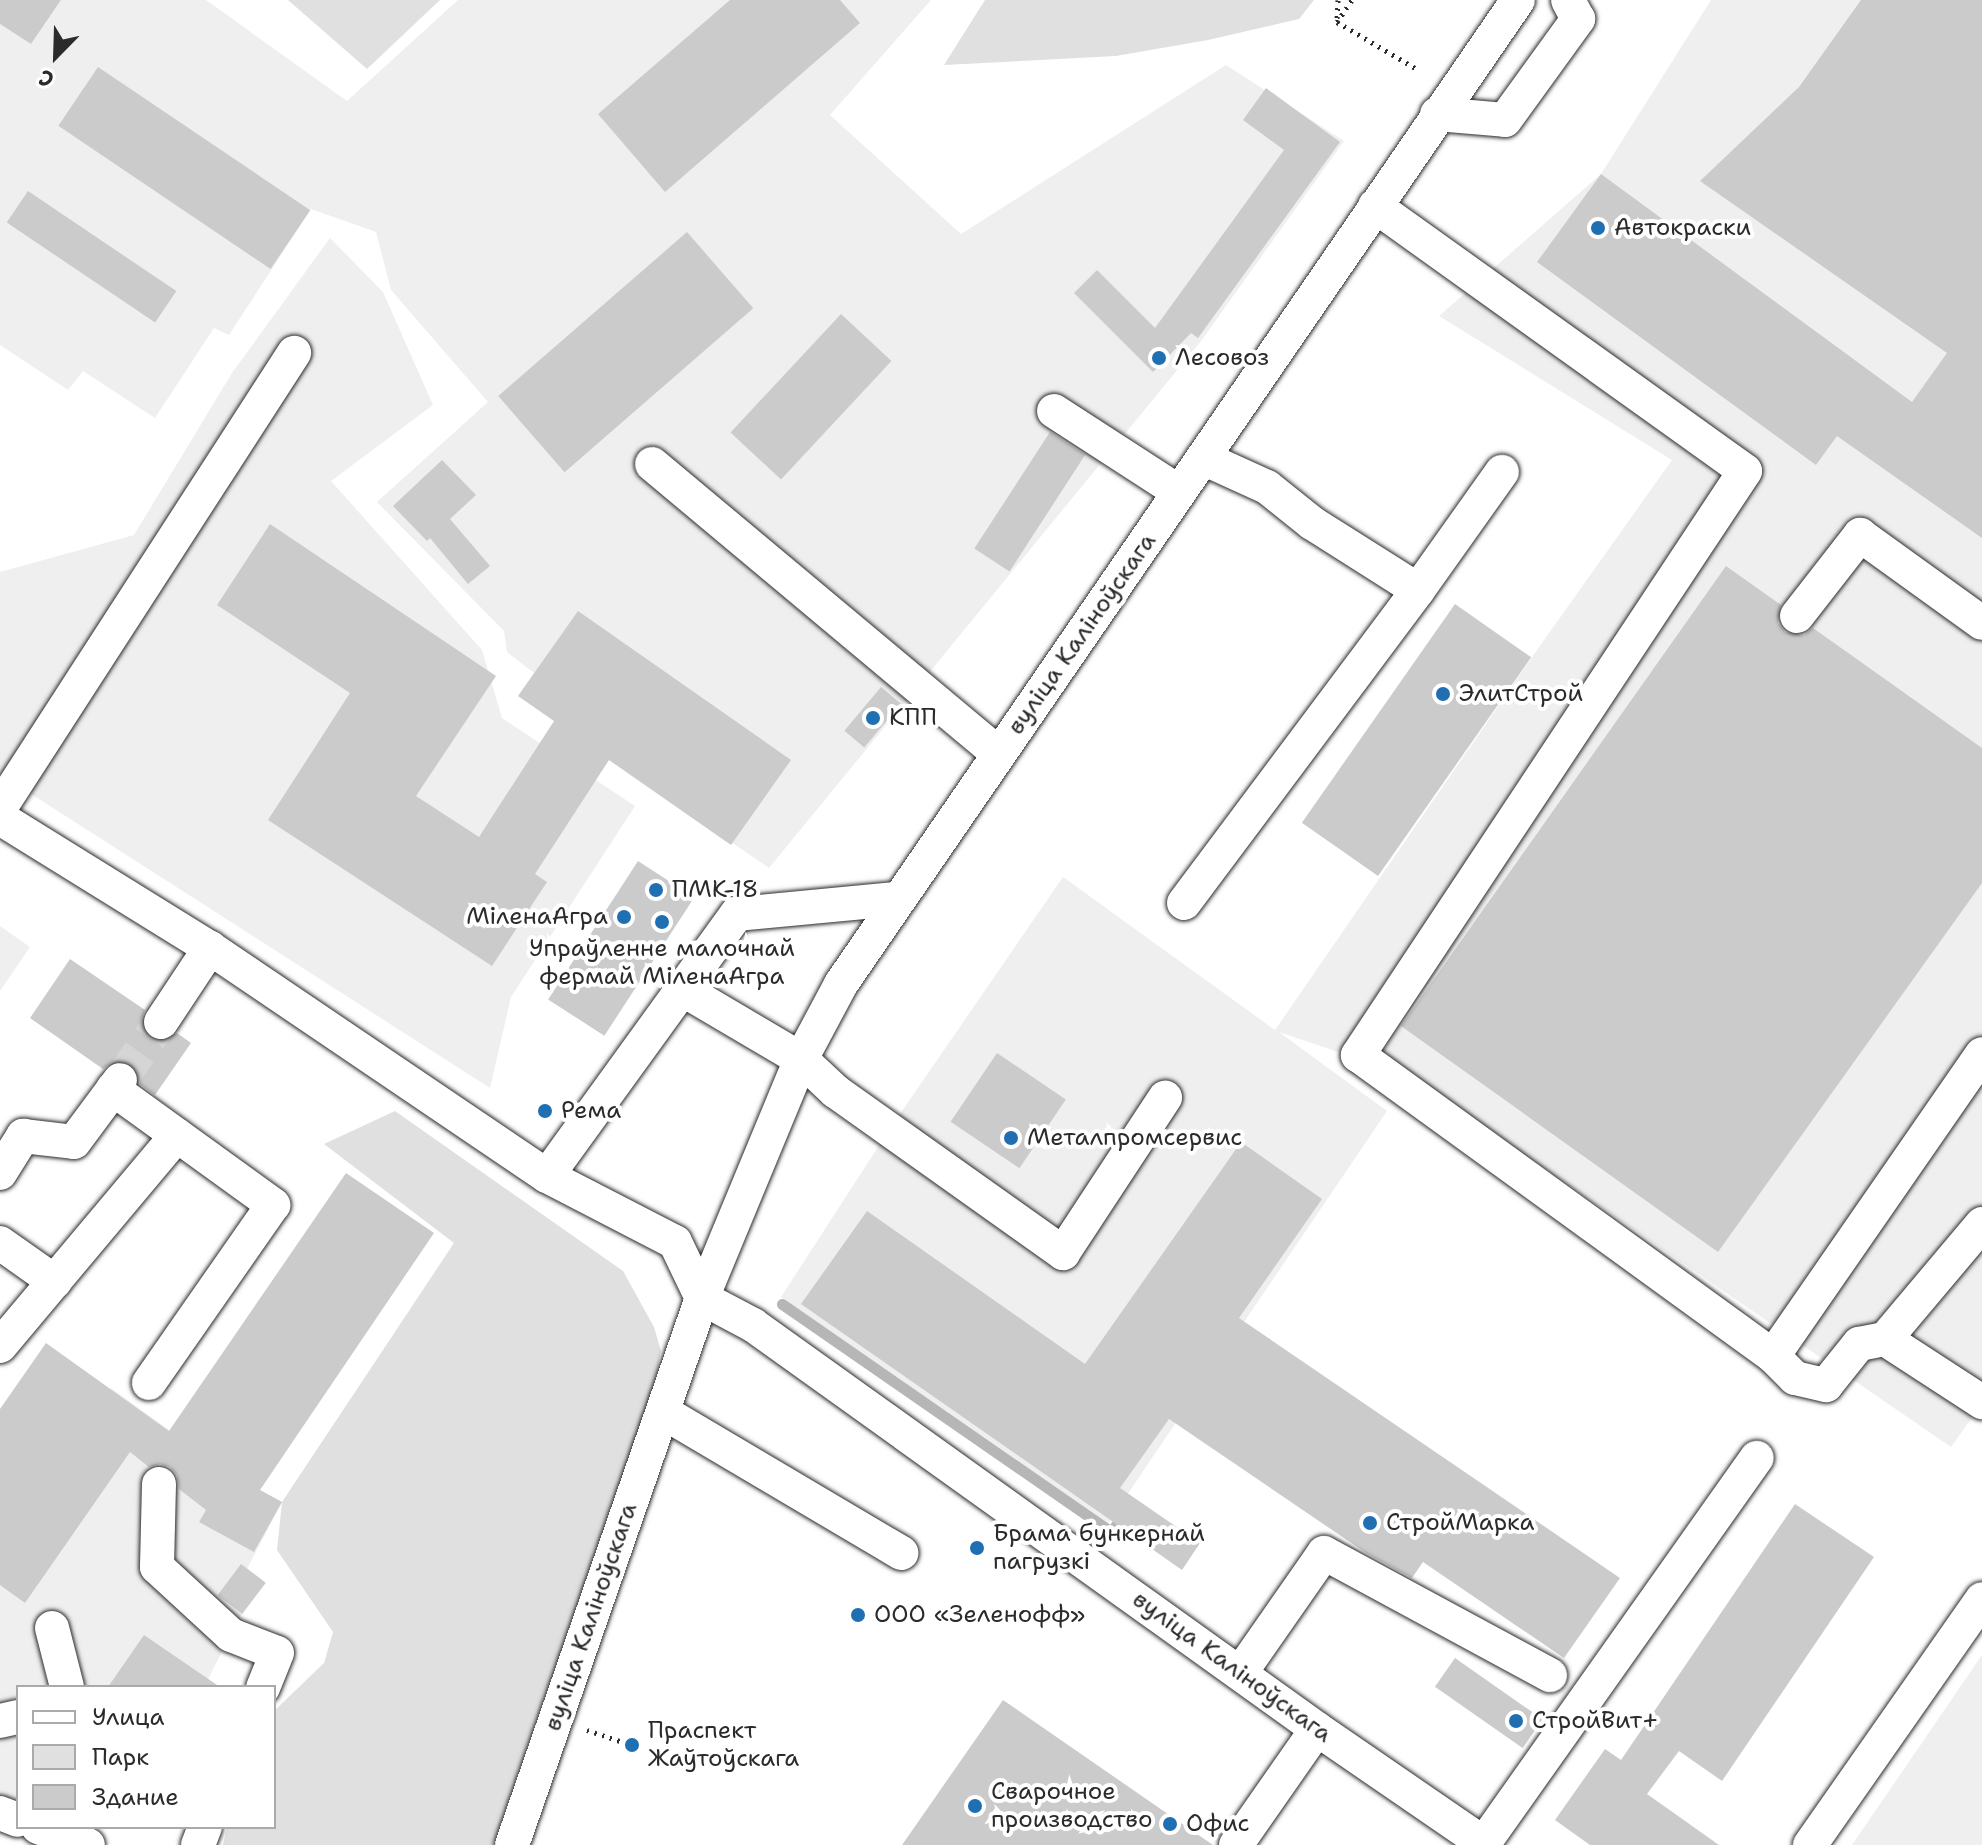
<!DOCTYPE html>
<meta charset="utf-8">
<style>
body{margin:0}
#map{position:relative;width:1982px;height:1845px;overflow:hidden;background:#fff;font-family:"Shantell Sans",sans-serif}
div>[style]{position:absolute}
.built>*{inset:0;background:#efefef}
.green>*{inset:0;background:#e0e0e0}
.stream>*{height:11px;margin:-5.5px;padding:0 5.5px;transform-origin:5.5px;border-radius:5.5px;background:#b6b6b6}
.building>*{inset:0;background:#cbcbcb;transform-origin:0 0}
.minor-tunnel>*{height:34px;margin-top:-17px;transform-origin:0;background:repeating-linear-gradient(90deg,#d5d5d5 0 34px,transparent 0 51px)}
.path>*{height:5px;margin-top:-2.5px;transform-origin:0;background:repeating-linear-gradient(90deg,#2b2b2b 0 2px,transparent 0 8px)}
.roads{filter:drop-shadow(0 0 2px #2b2b2b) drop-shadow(0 0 2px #2b2b2b)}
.minor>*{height:34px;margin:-17px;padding:0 17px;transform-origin:17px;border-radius:17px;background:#fff}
.dots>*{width:22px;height:22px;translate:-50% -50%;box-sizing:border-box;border:4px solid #fff;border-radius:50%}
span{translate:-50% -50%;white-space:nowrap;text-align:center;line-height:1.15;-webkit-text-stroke:8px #fff;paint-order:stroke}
.poi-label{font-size:24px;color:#2b2b2b}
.left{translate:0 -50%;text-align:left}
.right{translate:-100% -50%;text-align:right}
.street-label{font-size:24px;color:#2b2b2b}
.legend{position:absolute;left:16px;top:1685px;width:260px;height:144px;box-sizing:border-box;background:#fff;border:2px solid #aaa;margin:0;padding:10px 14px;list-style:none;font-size:24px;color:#2b2b2b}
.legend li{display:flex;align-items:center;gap:16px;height:40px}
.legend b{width:40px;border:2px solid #aaa}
.north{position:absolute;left:16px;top:16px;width:80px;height:80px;-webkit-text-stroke:6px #fff;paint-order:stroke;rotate:203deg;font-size:22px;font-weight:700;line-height:32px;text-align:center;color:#2b2b2b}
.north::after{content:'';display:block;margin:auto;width:28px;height:36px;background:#2b2b2b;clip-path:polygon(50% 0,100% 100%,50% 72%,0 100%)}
</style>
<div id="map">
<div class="built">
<div style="clip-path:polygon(61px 0,206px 0,347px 101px,458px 0,931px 0,830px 115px,961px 234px,1226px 65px,1344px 141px,1201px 341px,769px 868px,518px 696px,534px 673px,507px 652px,504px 631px,377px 502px,488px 402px,391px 290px,376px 232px,311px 209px,229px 335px,214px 328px,155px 418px,83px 371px,68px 390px,0 345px,0 24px,31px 44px)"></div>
<div style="clip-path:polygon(1711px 0,1982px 0,1982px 1404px,1951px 1447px,1410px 1076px,1279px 1032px,1387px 1111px,1108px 1523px,781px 1297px,889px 1130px,1063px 877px,1275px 1030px,1532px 657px,1672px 460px,1439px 316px,1601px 174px)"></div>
<div style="clip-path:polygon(330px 238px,383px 292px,433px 405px,331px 481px,482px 650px,502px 718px,635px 806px,511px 997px,490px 1088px,0 774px,0 572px,134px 535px,232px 373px)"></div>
<div style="clip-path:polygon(0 926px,30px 947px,0 991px)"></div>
<div style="clip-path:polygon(111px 1388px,227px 1472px,282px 1502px,247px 1569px,266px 1583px,239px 1618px,204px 1687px,18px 1687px,18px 1803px,0 1796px,0 1547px)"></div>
<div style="clip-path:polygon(1982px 1655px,1982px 1845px,1852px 1845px)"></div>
</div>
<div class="green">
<div style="clip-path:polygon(288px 0,440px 0,367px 69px)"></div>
<div style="clip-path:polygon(985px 0,1314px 0,1299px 19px,1208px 40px,1116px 56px,944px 65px)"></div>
<div style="clip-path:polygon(395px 1111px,623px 1271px,654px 1327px,661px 1351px,655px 1383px,493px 1845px,223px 1845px,227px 1827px,274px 1827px,274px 1711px,324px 1663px,333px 1632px,277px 1550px,282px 1502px,454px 1243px,324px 1144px)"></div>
</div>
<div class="stream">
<div style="left:782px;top:1304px;width:400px;rotate:34.7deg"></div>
<div style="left:1111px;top:1532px;width:24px;rotate:-54deg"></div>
</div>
<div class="building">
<div style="clip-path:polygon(0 0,61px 0,31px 44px,0 24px)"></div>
<div style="clip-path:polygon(730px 0,840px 0,860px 23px,665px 192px,598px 114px)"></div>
<div style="clip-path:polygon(1861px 0,1982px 0,1982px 538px,1837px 436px,1816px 465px,1537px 262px,1601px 174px,1912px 402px,1947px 353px,1700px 181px,1799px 87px)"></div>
<div style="left:98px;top:67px;width:256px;height:71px;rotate:34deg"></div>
<div style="clip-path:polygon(1266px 88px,1340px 142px,1198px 338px,1191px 333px,1153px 372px,1074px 293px,1097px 270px,1155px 328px,1284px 150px,1243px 120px)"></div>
<div style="left:28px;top:191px;width:179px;height:38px;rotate:34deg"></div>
<div style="left:687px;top:232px;width:101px;height:250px;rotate:49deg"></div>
<div style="left:841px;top:314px;width:69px;height:162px;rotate:43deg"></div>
<div style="left:1050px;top:432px;width:42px;height:139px;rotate:33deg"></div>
<div style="clip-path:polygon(442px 460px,476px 495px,450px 519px,490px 566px,468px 584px,430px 538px,427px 541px,393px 506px)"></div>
<div style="clip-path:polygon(270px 524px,496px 676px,416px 796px,479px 837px,554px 721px,518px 696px,578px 611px,791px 760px,731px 845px,609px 760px,535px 874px,547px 882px,492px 966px,268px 820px,350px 693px,217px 605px)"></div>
<div style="clip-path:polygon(1726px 566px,1781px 605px,1778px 623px,1785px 632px,1804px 635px,1813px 628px,1982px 748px,1982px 883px,1718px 1252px,1401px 1026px)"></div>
<div style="left:1455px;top:604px;width:93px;height:267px;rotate:35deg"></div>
<div style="left:881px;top:687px;width:26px;height:57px;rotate:40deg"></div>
<div style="left:638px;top:861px;width:67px;height:165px;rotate:33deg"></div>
<div style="clip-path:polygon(70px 959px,145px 1010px,141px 1022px,149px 1038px,161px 1042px,177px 1033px,191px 1043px,155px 1095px,140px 1084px,139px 1073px,131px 1064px,113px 1061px,103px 1069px,30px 1018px)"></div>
<div style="left:997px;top:1053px;width:83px;height:83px;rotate:34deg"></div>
<div style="clip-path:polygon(1241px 1142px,1322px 1199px,1239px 1318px,1620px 1578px,1564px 1658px,1423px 1562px,1412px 1578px,1366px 1553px,1169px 1419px,1120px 1488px,1200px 1543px,1182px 1570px,801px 1304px,867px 1211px,1085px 1364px)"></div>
<div style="clip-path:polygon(346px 1173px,434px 1233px,260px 1490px,282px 1502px,254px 1552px,199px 1522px,206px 1510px,179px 1489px,177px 1475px,170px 1467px,160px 1464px,149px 1467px,130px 1452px,25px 1603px,0 1585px,0 1409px,46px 1343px,169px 1431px)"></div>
<div style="clip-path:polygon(1795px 1504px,1874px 1557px,1722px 1781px,1679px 1751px,1647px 1794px,1719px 1845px,1590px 1845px,1555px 1820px,1605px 1749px,1621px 1760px)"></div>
<div style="left:241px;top:1564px;width:31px;height:39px;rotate:37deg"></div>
<div style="clip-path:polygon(144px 1635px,220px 1687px,108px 1687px)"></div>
<div style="left:1455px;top:1658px;width:107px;height:35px;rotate:35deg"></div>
<div style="clip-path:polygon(1003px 1700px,1165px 1812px,1213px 1845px,902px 1845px)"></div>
</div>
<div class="minor-tunnel">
<div style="left:120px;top:1080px;width:71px;rotate:-54.7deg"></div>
</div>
<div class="path">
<div style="left:1338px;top:0;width:22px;rotate:93deg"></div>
<div style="left:1337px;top:22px;width:91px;rotate:30.5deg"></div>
<div style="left:1337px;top:22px;width:27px;rotate:-56deg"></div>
<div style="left:587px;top:1730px;width:47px;rotate:18.4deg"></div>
</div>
<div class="roads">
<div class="minor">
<div style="left:1437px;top:114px;width:68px;rotate:5deg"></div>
<div style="left:1505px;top:120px;width:125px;rotate:-54.1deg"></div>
<div style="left:1578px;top:19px;width:21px;rotate:-118deg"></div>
<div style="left:1375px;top:206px;width:455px;rotate:35.6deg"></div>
<div style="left:1745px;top:471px;width:701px;rotate:123.53deg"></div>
<div style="left:1358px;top:1055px;width:513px;rotate:35.95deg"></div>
<div style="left:1773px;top:1356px;width:31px;rotate:45deg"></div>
<div style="left:1795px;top:1378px;width:32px;rotate:13deg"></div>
<div style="left:1826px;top:1385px;width:53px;rotate:-51.2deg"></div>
<div style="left:1859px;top:1344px;width:26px;rotate:-11deg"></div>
<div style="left:1054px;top:411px;width:149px;rotate:32.9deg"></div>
<div style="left:1203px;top:458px;width:70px;rotate:24.4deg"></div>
<div style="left:1267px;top:487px;width:58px;rotate:38.7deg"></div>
<div style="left:1312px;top:523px;width:125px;rotate:32.3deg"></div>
<div style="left:652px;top:464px;width:452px;rotate:39.9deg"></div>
<div style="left:1797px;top:616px;width:103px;rotate:-52.1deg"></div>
<div style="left:1860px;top:535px;width:150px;rotate:35.8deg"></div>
<div style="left:0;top:808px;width:542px;rotate:-57.13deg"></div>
<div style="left:0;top:818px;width:247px;rotate:31.8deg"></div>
<div style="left:210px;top:948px;width:407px;rotate:34.1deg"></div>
<div style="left:547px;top:1176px;width:144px;rotate:27.3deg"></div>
<div style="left:675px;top:1242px;width:62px;rotate:64.3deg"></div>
<div style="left:702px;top:1298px;width:58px;rotate:27.9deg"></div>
<div style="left:753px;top:1325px;width:694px;rotate:35.61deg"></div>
<div style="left:1317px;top:1729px;width:205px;rotate:34.5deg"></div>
<div style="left:1184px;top:903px;width:391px;rotate:-53.2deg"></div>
<div style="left:1418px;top:590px;width:145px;rotate:-54.6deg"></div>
<div style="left:682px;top:989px;width:138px;rotate:30.5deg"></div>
<div style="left:801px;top:1059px;width:47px;rotate:43.3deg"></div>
<div style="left:835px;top:1091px;width:280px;rotate:35.4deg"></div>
<div style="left:1063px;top:1253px;width:186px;rotate:-56.7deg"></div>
<div style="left:161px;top:1022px;width:89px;rotate:-56.5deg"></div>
<div style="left:113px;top:1089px;width:198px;rotate:35.9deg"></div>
<div style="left:273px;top:1205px;width:217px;rotate:124.9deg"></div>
<div style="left:0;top:1173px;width:44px;rotate:-58.1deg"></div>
<div style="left:23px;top:1136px;width:51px;rotate:6.7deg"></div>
<div style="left:74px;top:1142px;width:77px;rotate:-53.4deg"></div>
<div style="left:547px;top:1176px;width:324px;rotate:-54.1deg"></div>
<div style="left:737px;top:914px;width:161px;rotate:-5.4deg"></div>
<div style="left:1982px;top:1224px;width:150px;rotate:130.1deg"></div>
<div style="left:1885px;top:1339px;width:116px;rotate:33deg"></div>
<div style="left:0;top:1243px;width:67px;rotate:35.3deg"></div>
<div style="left:0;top:1346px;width:275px;rotate:-50deg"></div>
<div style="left:1773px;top:1356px;width:367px;rotate:-55.3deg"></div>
<div style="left:663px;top:1412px;width:277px;rotate:30.6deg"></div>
<div style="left:159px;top:1484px;width:83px;rotate:91.4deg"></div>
<div style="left:157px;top:1567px;width:100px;rotate:42.6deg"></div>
<div style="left:231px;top:1635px;width:49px;rotate:21.4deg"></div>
<div style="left:277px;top:1653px;width:37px;rotate:112deg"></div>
<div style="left:52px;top:1628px;width:61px;rotate:75.7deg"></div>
<div style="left:1241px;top:1672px;width:145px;rotate:-55.1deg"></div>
<div style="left:1324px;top:1553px;width:257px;rotate:28.4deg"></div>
<div style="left:0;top:1721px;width:18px;rotate:-13deg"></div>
<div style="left:0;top:1813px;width:19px;rotate:21deg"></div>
<div style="left:38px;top:1827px;width:53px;rotate:19.8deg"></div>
<div style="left:1484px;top:1843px;width:472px;rotate:-54.7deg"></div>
<div style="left:198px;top:1845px;width:19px;rotate:-69deg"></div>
<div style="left:512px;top:1845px;width:579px;rotate:-70.85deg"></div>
<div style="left:702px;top:1298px;width:259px;rotate:-67.5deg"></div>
<div style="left:801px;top:1059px;width:85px;rotate:-61.9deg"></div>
<div style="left:841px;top:984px;width:1194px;rotate:-55.47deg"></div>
<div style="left:1236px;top:1845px;width:141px;rotate:-55.1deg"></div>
<div style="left:1810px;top:1845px;width:300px;rotate:-55deg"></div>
</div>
</div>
<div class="dots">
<div style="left:1598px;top:228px;background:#1f6fb2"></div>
<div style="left:1159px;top:358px;background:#1f6fb2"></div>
<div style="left:1443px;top:694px;background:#1f6fb2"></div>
<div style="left:873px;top:718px;background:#1f6fb2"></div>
<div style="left:656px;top:890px;background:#1f6fb2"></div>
<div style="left:624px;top:917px;background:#1f6fb2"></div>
<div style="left:662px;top:922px;background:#1f6fb2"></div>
<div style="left:545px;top:1111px;background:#1f6fb2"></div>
<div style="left:1011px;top:1138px;background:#1f6fb2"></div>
<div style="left:1370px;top:1523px;background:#1f6fb2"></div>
<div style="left:977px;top:1548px;background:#1f6fb2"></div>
<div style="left:858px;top:1615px;background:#1f6fb2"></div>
<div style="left:1516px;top:1721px;background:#1f6fb2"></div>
<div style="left:632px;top:1745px;background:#1f6fb2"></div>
<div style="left:975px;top:1806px;background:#1f6fb2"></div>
<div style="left:1170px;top:1824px;background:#1f6fb2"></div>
</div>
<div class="poi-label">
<span class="left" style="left:1614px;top:228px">Автокраски</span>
<span class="left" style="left:1175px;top:358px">Лесовоз</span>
<span class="left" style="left:1459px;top:694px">ЭлитСтрой</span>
<span class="left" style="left:889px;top:718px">КПП</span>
<span class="left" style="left:672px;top:890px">ПМК-18</span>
<span class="right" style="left:608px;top:917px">МіленаАгра</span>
<span style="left:662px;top:963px">Упраўленне малочнай<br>фермай МіленаАгра</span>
<span class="left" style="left:561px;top:1111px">Рема</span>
<span class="left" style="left:1027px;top:1138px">Металпромсервис</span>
<span class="left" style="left:1386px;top:1523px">СтройМарка</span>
<span class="left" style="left:993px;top:1548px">Брама бункернай<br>пагрузкі</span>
<span class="left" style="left:874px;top:1615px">ООО «Зеленофф»</span>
<span class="left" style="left:1532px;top:1721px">СтройВит+</span>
<span class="left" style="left:648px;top:1745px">Праспект<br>Жаўтоўскага</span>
<span class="left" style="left:991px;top:1806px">Сварочное<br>производство</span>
<span class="left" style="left:1186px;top:1824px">Офис</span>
</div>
<div class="street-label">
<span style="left:1082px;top:634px;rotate:-55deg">вуліца Каліноўскага</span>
<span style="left:591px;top:1617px;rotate:-71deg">вуліца Каліноўскага</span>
<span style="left:1232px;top:1667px;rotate:36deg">вуліца Каліноўскага</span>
</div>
<ul class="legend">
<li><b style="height:10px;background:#fff"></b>Улица</li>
<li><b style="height:22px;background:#e0e0e0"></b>Парк</li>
<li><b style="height:22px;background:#cbcbcb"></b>Здание</li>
</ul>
<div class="north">С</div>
</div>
